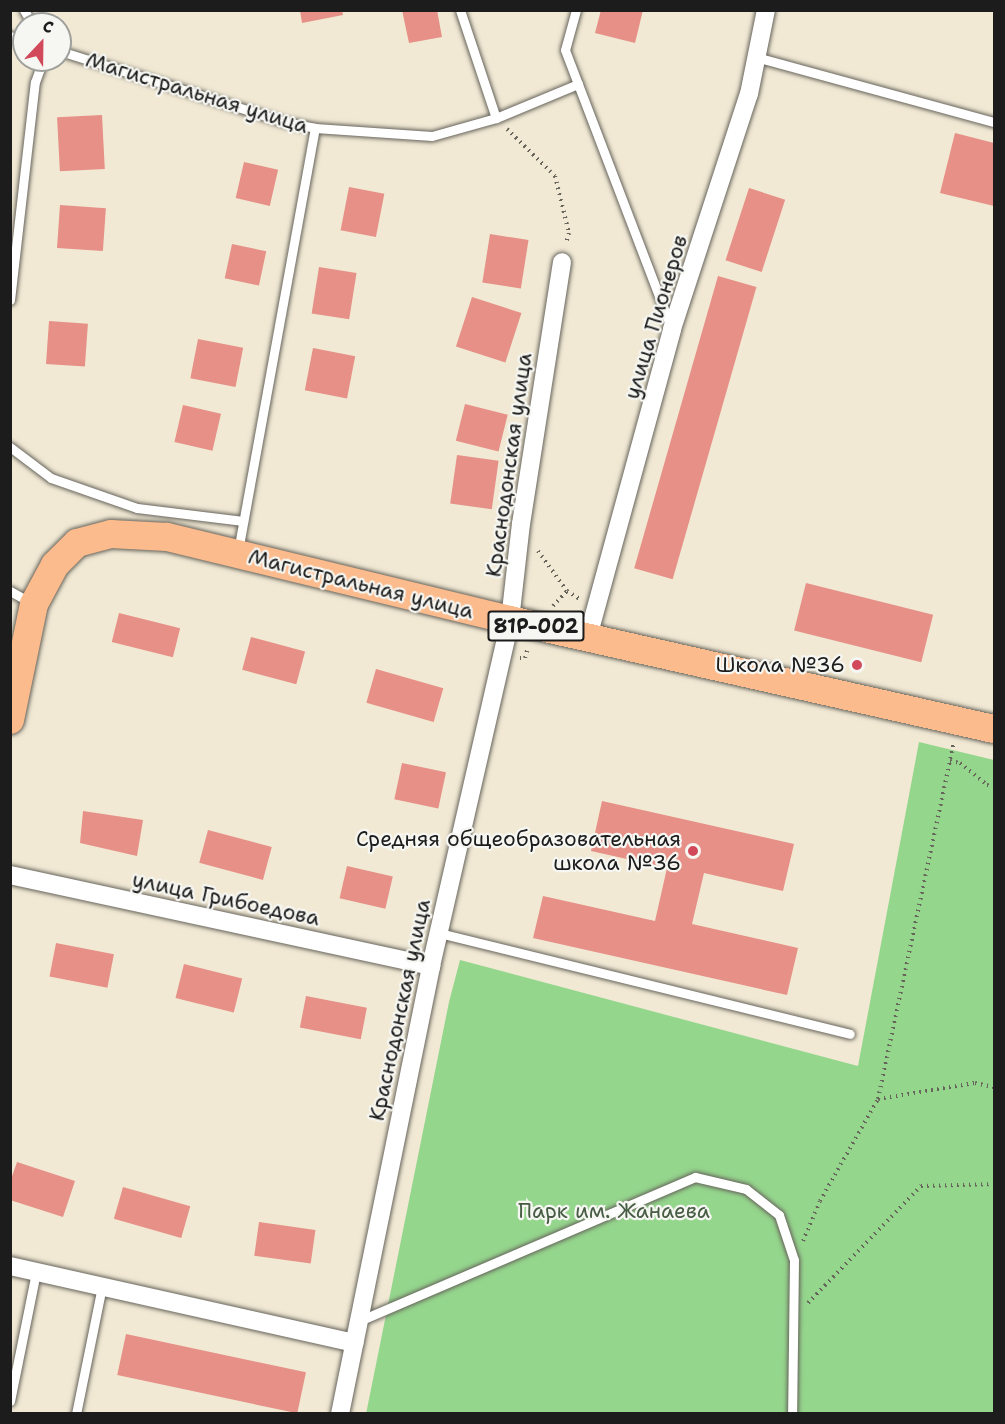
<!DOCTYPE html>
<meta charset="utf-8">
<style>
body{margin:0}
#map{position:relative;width:1005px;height:1424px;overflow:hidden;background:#f1e9d4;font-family:"Shantell Sans",sans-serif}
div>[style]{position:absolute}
.green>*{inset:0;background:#95d68d}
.building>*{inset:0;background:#e69087;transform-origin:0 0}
.path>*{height:4px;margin-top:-2px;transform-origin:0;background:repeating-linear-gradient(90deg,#67645c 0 1.5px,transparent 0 6px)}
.roads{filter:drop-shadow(0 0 2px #67645c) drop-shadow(0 0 2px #67645c)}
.lane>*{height:9px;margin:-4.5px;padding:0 4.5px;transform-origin:4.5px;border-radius:4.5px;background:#fff}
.street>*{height:18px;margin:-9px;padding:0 9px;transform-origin:9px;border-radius:9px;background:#fff}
.primary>*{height:28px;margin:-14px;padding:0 14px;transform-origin:14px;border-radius:14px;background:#fbbb8c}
.dots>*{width:16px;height:16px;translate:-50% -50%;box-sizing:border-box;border:3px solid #f6f6f2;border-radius:50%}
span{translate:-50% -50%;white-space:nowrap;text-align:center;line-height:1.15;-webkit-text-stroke:4.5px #f6f6f2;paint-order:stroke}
.shield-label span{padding:2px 4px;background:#f6f6f2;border:2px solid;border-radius:4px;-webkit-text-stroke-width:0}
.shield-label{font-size:20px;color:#1c1c1c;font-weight:700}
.street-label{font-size:21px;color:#1c1c1c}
.poi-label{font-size:21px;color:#1c1c1c}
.right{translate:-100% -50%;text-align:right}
.park-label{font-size:21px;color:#465d44}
.frame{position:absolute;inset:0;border:12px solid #1c1c1c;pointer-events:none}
.north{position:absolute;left:12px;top:12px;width:60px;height:60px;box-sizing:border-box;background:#f6f6f2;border:2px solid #9f9f9c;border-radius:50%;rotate:22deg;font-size:16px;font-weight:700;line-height:24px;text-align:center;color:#1c1c1c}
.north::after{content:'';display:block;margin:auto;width:21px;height:27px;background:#d1495b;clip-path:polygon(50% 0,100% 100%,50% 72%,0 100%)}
</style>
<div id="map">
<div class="green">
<div style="clip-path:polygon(919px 742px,994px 760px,994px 1413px,366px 1414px,449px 1002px,460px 960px,858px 1066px)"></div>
</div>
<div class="building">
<div style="clip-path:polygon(300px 10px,342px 10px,343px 15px,302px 23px)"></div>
<div style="clip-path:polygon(402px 10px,437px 10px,442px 37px,409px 43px)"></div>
<div style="clip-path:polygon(601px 10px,643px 10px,635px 43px,595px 33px)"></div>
<div style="left:102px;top:115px;width:54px;height:45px;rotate:87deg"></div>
<div style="clip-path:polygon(955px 133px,994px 143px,994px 206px,940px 193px)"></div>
<div style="left:244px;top:162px;width:35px;height:37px;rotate:13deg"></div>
<div style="left:349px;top:187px;width:36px;height:44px;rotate:11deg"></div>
<div style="left:749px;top:188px;width:38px;height:76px;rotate:18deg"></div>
<div style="left:60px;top:205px;width:46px;height:43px;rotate:4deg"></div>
<div style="left:490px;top:234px;width:39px;height:49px;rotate:9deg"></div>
<div style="left:232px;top:244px;width:35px;height:35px;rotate:12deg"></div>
<div style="left:319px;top:267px;width:38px;height:47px;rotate:9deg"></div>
<div style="left:718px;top:276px;width:40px;height:304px;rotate:16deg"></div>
<div style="left:472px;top:297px;width:52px;height:52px;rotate:18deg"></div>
<div style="left:49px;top:321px;width:39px;height:43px;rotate:4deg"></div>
<div style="left:198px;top:339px;width:46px;height:40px;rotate:11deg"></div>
<div style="left:313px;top:348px;width:43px;height:43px;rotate:11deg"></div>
<div style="left:465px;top:404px;width:44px;height:38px;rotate:14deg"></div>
<div style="left:183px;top:405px;width:39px;height:38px;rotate:13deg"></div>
<div style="left:457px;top:455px;width:42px;height:49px;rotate:8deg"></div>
<div style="left:806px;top:583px;width:131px;height:49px;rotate:14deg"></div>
<div style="left:119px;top:613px;width:63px;height:30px;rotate:14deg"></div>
<div style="left:251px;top:637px;width:56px;height:34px;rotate:15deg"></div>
<div style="left:376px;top:669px;width:70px;height:35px;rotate:16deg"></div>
<div style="left:402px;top:763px;width:45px;height:37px;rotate:12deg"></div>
<div style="clip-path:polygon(602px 801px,794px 844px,783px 891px,704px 873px,692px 924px,798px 948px,787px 995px,533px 938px,543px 896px,655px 921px,667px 868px,591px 851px)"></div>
<div style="clip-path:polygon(83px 811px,143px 820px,137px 856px,80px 843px)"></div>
<div style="left:208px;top:830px;width:66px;height:34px;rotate:15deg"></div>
<div style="left:347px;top:866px;width:47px;height:33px;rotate:13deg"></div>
<div style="left:56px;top:943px;width:59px;height:34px;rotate:11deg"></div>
<div style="left:184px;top:964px;width:60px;height:35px;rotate:14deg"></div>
<div style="left:306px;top:996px;width:62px;height:32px;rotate:11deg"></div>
<div style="clip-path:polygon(17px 1162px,75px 1181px,63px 1217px,10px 1200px,10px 1182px)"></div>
<div style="left:123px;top:1187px;width:70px;height:33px;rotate:16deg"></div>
<div style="left:259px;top:1222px;width:57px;height:34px;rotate:8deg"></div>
<div style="left:126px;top:1334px;width:184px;height:42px;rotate:12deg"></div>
</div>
<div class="path">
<div style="left:507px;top:129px;width:67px;rotate:44.4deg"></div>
<div style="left:555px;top:176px;width:59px;rotate:76.2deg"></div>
<div style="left:569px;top:233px;width:10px;rotate:107deg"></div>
<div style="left:538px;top:551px;width:49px;rotate:54.1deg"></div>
<div style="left:567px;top:591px;width:15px;rotate:32deg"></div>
<div style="left:553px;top:606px;width:21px;rotate:-47deg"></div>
<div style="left:520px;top:658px;width:5px"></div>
<div style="left:525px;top:658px;width:11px;rotate:-75deg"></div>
<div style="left:950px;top:761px;width:10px;rotate:11deg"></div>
<div style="left:960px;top:763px;width:35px;rotate:39deg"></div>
<div style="left:987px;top:785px;width:7px;rotate:8deg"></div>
<div style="left:878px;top:1099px;width:98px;rotate:-9.4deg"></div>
<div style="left:975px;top:1083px;width:19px;rotate:12deg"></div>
<div style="left:803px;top:1241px;width:43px;rotate:-67deg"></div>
<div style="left:820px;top:1201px;width:117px;rotate:-60.4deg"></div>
<div style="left:878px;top:1099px;width:362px;rotate:-78deg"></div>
<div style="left:808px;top:1303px;width:163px;rotate:-46deg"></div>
<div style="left:921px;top:1186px;width:73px;rotate:-1.6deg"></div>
</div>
<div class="roads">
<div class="lane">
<div style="left:24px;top:10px;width:16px;rotate:60deg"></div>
<div style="left:460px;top:10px;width:114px;rotate:71.6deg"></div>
<div style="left:576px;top:10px;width:41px;rotate:105.4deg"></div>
<div style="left:565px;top:50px;width:297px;rotate:69.1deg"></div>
<div style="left:10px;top:36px;width:15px;rotate:16deg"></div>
<div style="left:60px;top:51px;width:236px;rotate:17.5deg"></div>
<div style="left:285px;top:122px;width:31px;rotate:11deg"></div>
<div style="left:315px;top:128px;width:117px;rotate:3.9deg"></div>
<div style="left:432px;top:136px;width:66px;rotate:-15.7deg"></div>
<div style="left:496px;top:118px;width:89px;rotate:-22.5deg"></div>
<div style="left:756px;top:57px;width:247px;rotate:15.3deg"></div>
<div style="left:10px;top:300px;width:219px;rotate:-83.5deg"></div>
<div style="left:35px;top:82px;width:23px;rotate:-70deg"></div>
<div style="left:10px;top:447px;width:51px;rotate:37.1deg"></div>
<div style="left:51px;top:478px;width:91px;rotate:19.2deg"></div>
<div style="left:137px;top:508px;width:107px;rotate:7deg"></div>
<div style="left:238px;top:551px;width:430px;rotate:-79.7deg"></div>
<div style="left:10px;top:591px;width:25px;rotate:29deg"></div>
<div style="left:439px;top:933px;width:423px;rotate:13.8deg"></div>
<div style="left:359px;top:1321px;width:366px;rotate:-23.2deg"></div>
<div style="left:695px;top:1177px;width:52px;rotate:13.2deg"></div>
<div style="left:746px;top:1189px;width:42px;rotate:38.2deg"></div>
<div style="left:779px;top:1215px;width:47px;rotate:71.6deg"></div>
<div style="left:794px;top:1260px;width:154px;rotate:90.7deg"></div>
<div style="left:10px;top:1401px;width:132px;rotate:-78.6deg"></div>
<div style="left:76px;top:1414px;width:131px;rotate:-78.5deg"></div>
</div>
<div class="street">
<div style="left:588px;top:637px;width:319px;rotate:-74.7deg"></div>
<div style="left:672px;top:329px;width:247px;rotate:-71.9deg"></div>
<div style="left:749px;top:94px;width:86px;rotate:-78.6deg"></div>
<div style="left:10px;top:875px;width:431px;rotate:12.2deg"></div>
<div style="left:10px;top:1266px;width:353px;rotate:12.6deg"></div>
<div style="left:340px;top:1414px;width:457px;rotate:-78.5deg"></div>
<div style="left:431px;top:966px;width:355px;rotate:-77.1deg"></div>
<div style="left:510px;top:620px;width:97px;rotate:-83.5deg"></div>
<div style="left:521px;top:524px;width:265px;rotate:-81.1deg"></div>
</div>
<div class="primary">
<div style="left:10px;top:720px;width:118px;rotate:-78.3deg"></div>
<div style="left:34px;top:604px;width:44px;rotate:-61.7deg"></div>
<div style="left:55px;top:565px;width:31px;rotate:-45deg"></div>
<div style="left:77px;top:543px;width:35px;rotate:-15deg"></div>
<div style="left:111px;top:534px;width:56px;rotate:3.1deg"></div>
<div style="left:167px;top:537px;width:353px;rotate:13.6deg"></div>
<div style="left:510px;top:620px;width:496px;rotate:12.7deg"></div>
</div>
</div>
<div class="dots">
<div style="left:857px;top:665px;background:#d1495b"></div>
<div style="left:693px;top:851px;background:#d1495b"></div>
</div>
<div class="shield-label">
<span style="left:536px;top:626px">81Р-002</span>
</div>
<div class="street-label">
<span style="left:197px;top:93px;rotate:17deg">Магистральная улица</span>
<span style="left:656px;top:317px;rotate:-73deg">улица Пионеров</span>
<span style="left:509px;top:465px;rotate:-82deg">Краснодонская улица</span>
<span style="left:361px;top:584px;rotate:14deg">Магистральная улица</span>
<span style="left:226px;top:899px;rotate:12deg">улица Грибоедова</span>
<span style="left:400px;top:1010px;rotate:-78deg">Краснодонская улица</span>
</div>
<div class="poi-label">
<span class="right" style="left:845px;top:665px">Школа №36</span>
<span class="right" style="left:681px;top:851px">Средняя общеобразовательная<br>школа №36</span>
</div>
<div class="park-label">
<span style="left:614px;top:1211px">Парк им. Жанаева</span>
</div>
<div class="frame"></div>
<div class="north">С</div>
</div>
